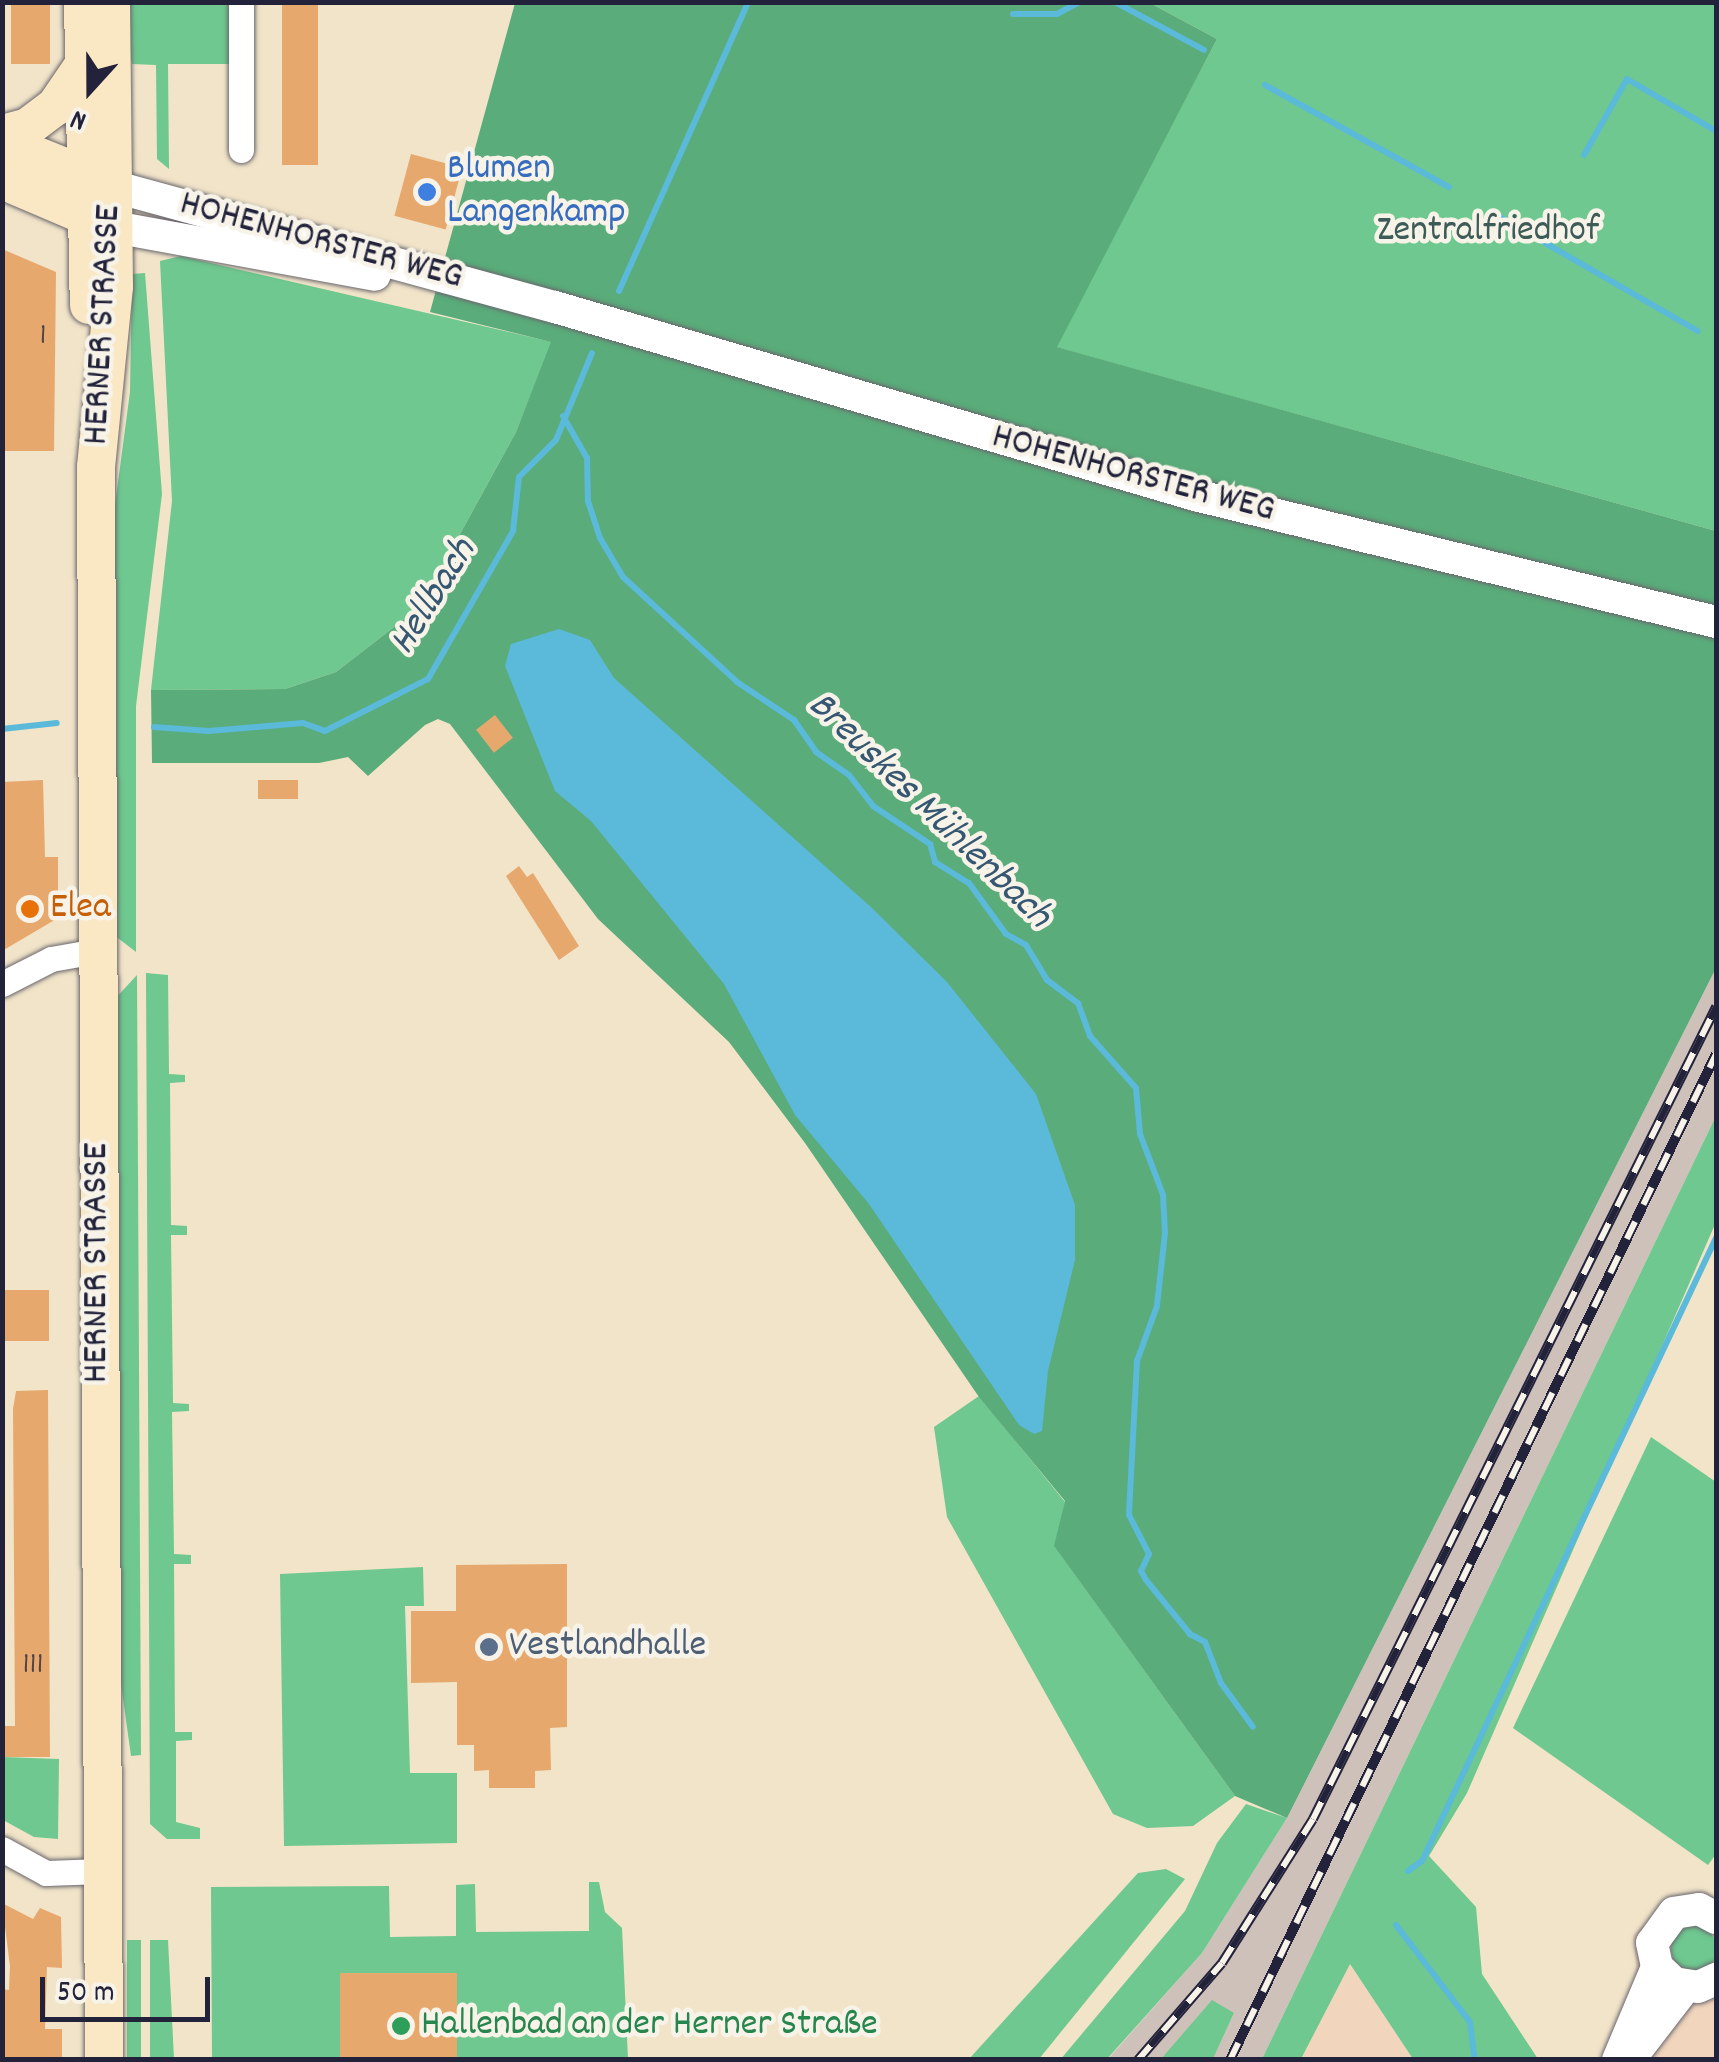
<!DOCTYPE html>
<meta charset="utf-8">
<style>
body{margin:0}
#map{position:relative;width:1719px;height:2062px;overflow:hidden;background:#f1e4c9;font-family:Dekko,sans-serif}
div>[style]{position:absolute}
.built>*{inset:0;background:#f1d5bd}
.industrial>*{inset:0;background:#cec1ba}
.green>*{inset:0;background:#6ec88f;transform-origin:0 0}
.round{border-radius:50%}
.forest>*{inset:0;background:#5aac7a}
.water>*{inset:0;background:#5bb9d9}
.stream>*{height:6px;margin:-3px;padding:0 3px;transform-origin:3px;border-radius:3px;background:#5bb9d9}
.building>*{inset:0;background:#e7a86d;transform-origin:0 0}
.roads{filter:drop-shadow(0 0 2px #6a666d) drop-shadow(0 0 2px #6a666d)}
.minor>*{height:25px;margin:-12.5px;padding:0 12.5px;transform-origin:12.5px;border-radius:12.5px;background:#fff}
.tertiary>*{height:32px;margin:-16px;padding:0 16px;transform-origin:16px;border-radius:16px;background:#fff}
.secondary>*{height:38px;margin:-19px;padding:0 19px;transform-origin:19px;border-radius:19px;background:#fae7c3}
.rail>*{height:10px;margin-top:-5px;transform-origin:0;background:repeating-linear-gradient(90deg,#f7f3e8 0 19px,#22223b 0 38px);box-sizing:border-box;border-block:2px solid #22223b}
.dots>*{width:28px;height:28px;translate:-50% -50%;box-sizing:border-box;border:5px solid #f7f3e8;border-radius:50%}
span{translate:-50% -50%;white-space:nowrap;text-align:center;line-height:1.15;-webkit-text-stroke:9px #f7f3e8;paint-order:stroke}
.number-label{font-size:32px;color:#534448}
.number-label span{-webkit-text-stroke-width:0}
.shop-label{font-size:38px;color:#366cbe}
.left{translate:0 -50%;text-align:left}
.park-label{font-size:38px;color:#3d5c58}
.street-label{font-size:38px;color:#22223b}
.food-label{font-size:38px;color:#c56008}
.service-label{font-size:38px;color:#4e5e75}
.leisure-label{font-size:38px;color:#27864d}
.water-label{font-size:40px;color:#365772;font-style:italic}
.frame{position:absolute;inset:0;border:5px solid #22223b;pointer-events:none}
.north{position:absolute;left:40px;top:40px;width:100px;height:100px;-webkit-text-stroke:8px #f7f3e8;paint-order:stroke;rotate:201deg;font-size:28px;font-weight:700;line-height:40px;text-align:center;color:#22223b}
.north::after{content:'';display:block;margin:auto;width:35px;height:45px;background:#22223b;clip-path:polygon(50% 0,100% 100%,50% 72%,0 100%)}
.scale{position:absolute;left:40px;top:1977px;width:170px;height:45px;box-sizing:border-box;border:5px solid #22223b;border-top:0;padding-left:12px;font-size:30px;line-height:35px;white-space:nowrap;color:#22223b;-webkit-text-stroke:8px #f7f3e8;paint-order:stroke}
</style>
<div id="map">
<div class="built">
<div style="clip-path:polygon(1706px 1891px,1716px 1900px,1716px 2059px,1601px 2060px,1622px 2025px,1637px 1976px,1633px 1935px,1667px 1902px)"></div>
<div style="clip-path:polygon(1349px 1963px,1413px 2059px,1301px 2060px)"></div>
</div>
<div class="industrial">
<div style="clip-path:polygon(1716px 968px,1716px 1116px,1262px 2059px,1213px 2059px,1234px 2013px,1161px 2059px,1107px 2060px,1202px 1953px,1287px 1818px)"></div>
</div>
<div class="green">
<div style="clip-path:polygon(121px 3px,231px 3px,232px 64px,168px 64px,169px 169px,157px 159px,156px 65px,132px 64px)"></div>
<div style="clip-path:polygon(1150px 3px,1716px 3px,1716px 531px,1056px 347px,1217px 39px)"></div>
<div style="clip-path:polygon(181px 256px,552px 342px,516px 432px,420px 607px,336px 672px,285px 689px,151px 690px,172px 501px,160px 261px)"></div>
<div style="clip-path:polygon(145px 273px,162px 494px,136px 706px,136px 952px,114px 935px,113px 520px,130px 392px,132px 274px)"></div>
<div style="clip-path:polygon(146px 973px,168px 975px,169px 1074px,185px 1075px,185px 1082px,170px 1083px,171px 1225px,187px 1226px,187px 1235px,171px 1235px,173px 1403px,189px 1404px,189px 1411px,172px 1412px,174px 1554px,191px 1555px,191px 1564px,174px 1564px,175px 1732px,192px 1732px,192px 1740px,176px 1741px,176px 1822px,200px 1828px,200px 1839px,167px 1839px,150px 1824px)"></div>
<div style="clip-path:polygon(137px 975px,141px 1755px,131px 1756px,120px 1677px,113px 1001px)"></div>
<div style="clip-path:polygon(1716px 1116px,1716px 1222px,1467px 1793px,1429px 1856px,1476px 1907px,1482px 1974px,1538px 2059px,1413px 2059px,1350px 1964px,1301px 2059px,1262px 2059px)"></div>
<div style="clip-path:polygon(979px 1396px,1065px 1502px,1055px 1547px,1235px 1796px,1193px 1826px,1147px 1828px,1113px 1814px,947px 1517px,934px 1427px)"></div>
<div style="clip-path:polygon(1651px 1437px,1716px 1482px,1716px 1854px,1708px 1865px,1513px 1728px)"></div>
<div style="clip-path:polygon(423px 1567px,424px 1606px,405px 1606px,410px 1773px,457px 1773px,457px 1843px,284px 1846px,280px 1574px)"></div>
<div style="clip-path:polygon(3px 1757px,59px 1759px,58px 1839px,34px 1837px,3px 1820px)"></div>
<div style="clip-path:polygon(1246px 1804px,1287px 1818px,1202px 1953px,1107px 2059px,1060px 2060px,1185px 1911px,1217px 1843px)"></div>
<div style="clip-path:polygon(1166px 1869px,1185px 1879px,1039px 2059px,969px 2059px,1138px 1873px)"></div>
<div style="clip-path:polygon(589px 1882px,599px 1882px,605px 1912px,622px 1928px,628px 2059px,212px 2059px,211px 1887px,389px 1886px,390px 1937px,456px 1936px,456px 1885px,475px 1884px,476px 1932px,589px 1931px)"></div>
<div class="round" style="left:1671px;top:1926px;width:46px;height:46px"></div>
<div style="left:141px;top:1940px;width:119px;height:14px;rotate:90deg"></div>
<div style="clip-path:polygon(150px 1940px,168px 1940px,174px 2059px,150px 2059px)"></div>
<div style="clip-path:polygon(1212px 2000px,1234px 2013px,1213px 2059px,1161px 2059px)"></div>
</div>
<div class="forest">
<div style="clip-path:polygon(515px 3px,1150px 3px,1217px 39px,1057px 347px,1716px 531px,1716px 968px,1287px 1818px,1235px 1796px,1054px 1546px,1065px 1501px,979px 1397px,805px 1143px,729px 1042px,598px 919px,450px 724px,438px 719px,425px 725px,368px 776px,348px 757px,319px 763px,152px 763px,151px 690px,285px 689px,336px 672px,420px 607px,516px 432px,551px 342px,430px 312px)"></div>
</div>
<div class="water">
<div style="clip-path:polygon(559px 629px,590px 640px,614px 678px,872px 908px,947px 982px,1036px 1094px,1075px 1205px,1075px 1260px,1048px 1371px,1042px 1431px,1034px 1434px,1019px 1425px,869px 1204px,795px 1115px,724px 984px,591px 821px,555px 791px,505px 666px,511px 644px)"></div>
</div>
<div class="stream">
<div style="left:1115px;top:2px;width:101px;rotate:28.3deg"></div>
<div style="left:1013px;top:14px;width:44px"></div>
<div style="left:1057px;top:14px;width:26px;rotate:-28deg"></div>
<div style="left:1265px;top:85px;width:210px;rotate:29deg"></div>
<div style="left:1584px;top:155px;width:87px;rotate:-60.5deg"></div>
<div style="left:1627px;top:79px;width:103px;rotate:30.3deg"></div>
<div style="left:1495px;top:214px;width:234px;rotate:30deg"></div>
<div style="left:619px;top:291px;width:316px;rotate:-65.9deg"></div>
<div style="left:563px;top:416px;width:48px;rotate:60.3deg"></div>
<div style="left:587px;top:458px;width:43px;rotate:88.7deg"></div>
<div style="left:588px;top:501px;width:39px;rotate:72deg"></div>
<div style="left:600px;top:538px;width:45px;rotate:59.5deg"></div>
<div style="left:623px;top:577px;width:155px;rotate:42.6deg"></div>
<div style="left:737px;top:682px;width:69px;rotate:33.7deg"></div>
<div style="left:794px;top:720px;width:39px;rotate:55deg"></div>
<div style="left:816px;top:752px;width:40px;rotate:34.9deg"></div>
<div style="left:849px;top:775px;width:39px;rotate:52deg"></div>
<div style="left:873px;top:806px;width:69px;rotate:33.7deg"></div>
<div style="left:930px;top:844px;width:19px;rotate:74deg"></div>
<div style="left:935px;top:862px;width:40px;rotate:32deg"></div>
<div style="left:969px;top:883px;width:63px;rotate:54deg"></div>
<div style="left:1006px;top:934px;width:23px;rotate:29deg"></div>
<div style="left:1026px;top:945px;width:41px;rotate:59deg"></div>
<div style="left:1047px;top:980px;width:39px;rotate:37deg"></div>
<div style="left:1078px;top:1003px;width:35px;rotate:70deg"></div>
<div style="left:1090px;top:1036px;width:69px;rotate:48.5deg"></div>
<div style="left:1136px;top:1088px;width:46px;rotate:85deg"></div>
<div style="left:1140px;top:1134px;width:65px;rotate:69.3deg"></div>
<div style="left:1163px;top:1195px;width:38px;rotate:87deg"></div>
<div style="left:1165px;top:1233px;width:73px;rotate:96.3deg"></div>
<div style="left:1157px;top:1306px;width:59px;rotate:110deg"></div>
<div style="left:1137px;top:1361px;width:154px;rotate:93deg"></div>
<div style="left:1129px;top:1515px;width:44px;rotate:62.9deg"></div>
<div style="left:1149px;top:1554px;width:19px;rotate:115deg"></div>
<div style="left:1141px;top:1571px;width:10px;rotate:61deg"></div>
<div style="left:1146px;top:1580px;width:70px;rotate:50.8deg"></div>
<div style="left:1190px;top:1634px;width:17px;rotate:28deg"></div>
<div style="left:1205px;top:1642px;width:44px;rotate:68.7deg"></div>
<div style="left:1221px;top:1683px;width:54px;rotate:54deg"></div>
<div style="left:154px;top:727px;width:55px;rotate:4.2deg"></div>
<div style="left:209px;top:731px;width:94px;rotate:-4.9deg"></div>
<div style="left:303px;top:723px;width:23px;rotate:20deg"></div>
<div style="left:325px;top:731px;width:115px;rotate:-26.8deg"></div>
<div style="left:428px;top:679px;width:171px;rotate:-60.1deg"></div>
<div style="left:513px;top:531px;width:54px;rotate:-83.7deg"></div>
<div style="left:519px;top:477px;width:52px;rotate:-45deg"></div>
<div style="left:556px;top:440px;width:94px;rotate:-67.5deg"></div>
<div style="left:2px;top:729px;width:55px;rotate:-6.2deg"></div>
<div style="left:1408px;top:1871px;width:17px;rotate:-36deg"></div>
<div style="left:1422px;top:1861px;width:689px;rotate:-64.74deg"></div>
<div style="left:1396px;top:1925px;width:122px;rotate:52.7deg"></div>
<div style="left:1470px;top:2022px;width:38px;rotate:83deg"></div>
</div>
<div class="building">
<div style="left:11px;top:2px;width:39px;height:62px"></div>
<div style="left:282px;top:2px;width:36px;height:163px"></div>
<div style="left:411px;top:154px;width:53px;height:64px;rotate:15deg"></div>
<div style="clip-path:polygon(2px 249px,56px 272px,54px 451px,2px 451px)"></div>
<div style="left:495px;top:715px;width:29px;height:24px;rotate:52deg"></div>
<div style="clip-path:polygon(43px 780px,45px 857px,58px 857px,58px 918px,2px 951px,2px 782px)"></div>
<div style="left:258px;top:780px;width:40px;height:19px"></div>
<div style="clip-path:polygon(519px 866px,527px 877px,533px 873px,579px 946px,559px 960px,506px 876px)"></div>
<div style="left:2px;top:1290px;width:47px;height:51px"></div>
<div style="clip-path:polygon(48px 1390px,50px 1757px,2px 1757px,2px 1726px,15px 1726px,13px 1409px,16px 1391px)"></div>
<div style="clip-path:polygon(567px 1564px,567px 1727px,550px 1728px,551px 1770px,535px 1771px,535px 1788px,489px 1788px,489px 1770px,474px 1771px,474px 1745px,457px 1745px,457px 1682px,411px 1683px,411px 1611px,456px 1611px,456px 1565px)"></div>
<div style="clip-path:polygon(2px 1903px,33px 1919px,40px 1908px,61px 1917px,62px 1968px,47px 1967px,45px 2029px,62px 2029px,62px 2060px,2px 2060px,2px 1989px,9px 1990px,10px 1966px)"></div>
<div style="left:340px;top:1973px;width:117px;height:87px"></div>
</div>
<div class="roads">
<div class="minor">
<div style="left:241px;top:150px;width:148px;rotate:-90deg"></div>
<div style="left:2px;top:984px;width:55px;rotate:-27deg"></div>
<div style="left:51px;top:959px;width:46px;rotate:-10.1deg"></div>
<div style="left:2px;top:1849px;width:50px;rotate:28.6deg"></div>
<div style="left:46px;top:1873px;width:56px;rotate:-2deg"></div>
</div>
<div class="tertiary">
<div style="left:112px;top:186px;width:459px;rotate:15.3deg"></div>
<div style="left:555px;top:307px;width:667px;rotate:16.37deg"></div>
<div style="left:1195px;top:495px;width:536px;rotate:13.7deg"></div>
<div style="left:114px;top:227px;width:265px;rotate:10.4deg"></div>
<div style="left:1716px;top:1918px;width:19px;rotate:-152deg"></div>
<div style="left:1699px;top:1909px;width:25px;rotate:171deg"></div>
<div style="left:1674px;top:1913px;width:37px;rotate:126deg"></div>
<div style="left:1652px;top:1943px;width:25px;rotate:78deg"></div>
<div style="left:1657px;top:1967px;width:23px;rotate:43deg"></div>
<div style="left:1674px;top:1983px;width:24px;rotate:9deg"></div>
<div style="left:1698px;top:1987px;width:20px;rotate:-24deg"></div>
<div style="left:1635px;top:2052px;width:82px;rotate:-52.4deg"></div>
<div style="left:1618px;top:2060px;width:101px;rotate:-67.2deg"></div>
</div>
<div class="secondary">
<div style="left:83px;top:2px;width:303px;rotate:88.9deg"></div>
<div style="left:2px;top:134px;width:27px;rotate:-15deg"></div>
<div style="left:28px;top:127px;width:34px;rotate:-37deg"></div>
<div style="left:55px;top:107px;width:50px;rotate:-55.7deg"></div>
<div style="left:2px;top:142px;width:113px;rotate:21.8deg"></div>
<div style="left:2px;top:180px;width:114px;rotate:23.2deg"></div>
<div style="left:104px;top:2060px;width:1593px;rotate:-90.29deg"></div>
<div style="left:96px;top:467px;width:181px;rotate:-84.3deg"></div>
<div style="left:114px;top:287px;width:285px;rotate:-90.6deg"></div>
</div>
</div>
<div class="rail">
<div style="left:1138px;top:2060px;width:128px;rotate:-49.1deg"></div>
<div style="left:1222px;top:1963px;width:170px;rotate:-57.7deg"></div>
<div style="left:1313px;top:1819px;width:907px;rotate:-63.6deg"></div>
<div style="left:1230px;top:2060px;width:1117px;rotate:-64.21deg"></div>
</div>
<div class="dots">
<div style="left:427px;top:192px;background:#3f7fe0"></div>
<div style="left:30px;top:909px;background:#e8710a"></div>
<div style="left:489px;top:1647px;background:#5c6f8a"></div>
<div style="left:401px;top:2026px;background:#2e9e5b"></div>
</div>
<div class="number-label">
<span style="left:43px;top:337px">1</span>
<span style="left:33px;top:1666px">111</span>
</div>
<div class="shop-label">
<span class="left" style="left:447px;top:192px">Blumen<br>Langenkamp</span>
</div>
<div class="park-label">
<span style="left:1488px;top:232px">Zentralfriedhof</span>
</div>
<div class="street-label">
<span style="left:321px;top:242px;rotate:15deg">HOHENHORSTER WEG</span>
<span style="left:104px;top:325px;rotate:-87deg">HERNER STRASSE</span>
<span style="left:1133px;top:475px;rotate:15deg">HOHENHORSTER WEG</span>
<span style="left:98px;top:1263px;rotate:-90deg">HERNER STRASSE</span>
</div>
<div class="food-label">
<span class="left" style="left:50px;top:909px">Elea</span>
</div>
<div class="service-label">
<span class="left" style="left:509px;top:1647px">Vestlandhalle</span>
</div>
<div class="leisure-label">
<span class="left" style="left:421px;top:2026px">Hallenbad an der Herner Straße</span>
</div>
<div class="water-label">
<span style="left:435px;top:598px;rotate:-58deg">Hellbach</span>
<span style="left:928px;top:812px;rotate:44deg">Breuskes Mühlenbach</span>
</div>
<div class="frame"></div>
<div class="north">N</div>
<div class="scale">50 m</div>
</div>
